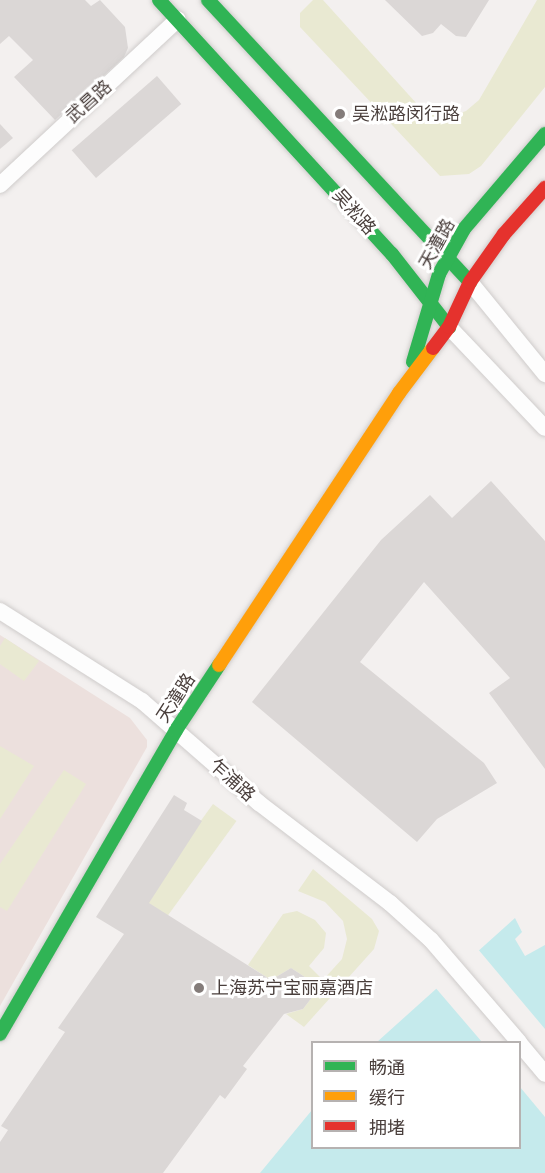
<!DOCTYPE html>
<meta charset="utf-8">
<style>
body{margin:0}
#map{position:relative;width:545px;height:1173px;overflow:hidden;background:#f3f0ef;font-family:Roboto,"Noto Sans SC",sans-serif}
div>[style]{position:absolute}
.commercial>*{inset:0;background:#ece0dd}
.green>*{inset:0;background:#e9e9d2;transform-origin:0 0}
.water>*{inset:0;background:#c5eaec}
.pier>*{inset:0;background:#f3f0ef}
.building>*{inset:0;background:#dbd7d6;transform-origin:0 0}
.roads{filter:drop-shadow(0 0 2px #cfcccb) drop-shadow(0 0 2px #cfcccb)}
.street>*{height:16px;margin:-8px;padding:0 8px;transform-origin:8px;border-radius:8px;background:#fdfdfd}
.fast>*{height:14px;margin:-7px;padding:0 7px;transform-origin:7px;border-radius:7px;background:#30b455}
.slow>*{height:14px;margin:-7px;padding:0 7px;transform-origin:7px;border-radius:7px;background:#ff9f0a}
.jam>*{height:14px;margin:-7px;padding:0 7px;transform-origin:7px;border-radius:7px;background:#e5322d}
.dots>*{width:16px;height:16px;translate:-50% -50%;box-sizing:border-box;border:3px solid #fff;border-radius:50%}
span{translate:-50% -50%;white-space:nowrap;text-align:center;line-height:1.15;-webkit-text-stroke:6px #fff;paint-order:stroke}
.street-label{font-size:18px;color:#493e3b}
.poi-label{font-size:18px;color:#493e3b}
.left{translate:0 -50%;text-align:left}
.legend{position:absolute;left:311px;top:1041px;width:210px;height:108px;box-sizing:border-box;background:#fff;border:2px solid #b6b2b1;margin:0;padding:8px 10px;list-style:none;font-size:18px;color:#493e3b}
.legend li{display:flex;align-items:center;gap:12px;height:30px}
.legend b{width:30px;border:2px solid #b6b2b1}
</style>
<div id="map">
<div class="commercial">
<div style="clip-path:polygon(0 635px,130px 718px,147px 740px,147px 747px,0 1006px)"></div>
</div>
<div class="green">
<div style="clip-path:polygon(313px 0,323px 0,417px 104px,451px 116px,466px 111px,479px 100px,537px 0,545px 0,545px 87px,481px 166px,469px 174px,440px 176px,300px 27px,300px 13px)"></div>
<div style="clip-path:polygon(5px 638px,39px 661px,24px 681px,0 664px,0 646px)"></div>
<div style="clip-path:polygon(0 746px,34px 766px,0 819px)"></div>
<div style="clip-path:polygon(64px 770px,86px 784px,7px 911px,0 907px,0 864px)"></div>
<div style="left:213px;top:804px;width:29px;height:118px;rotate:36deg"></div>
<div style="clip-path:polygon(313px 869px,372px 919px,379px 931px,374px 949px,304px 1027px,286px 1014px,303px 1009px,313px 996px,311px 981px,291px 968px,271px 980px,248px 965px,283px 914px,297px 911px,315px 920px,326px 933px,324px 948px,309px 966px,323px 980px,342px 959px,347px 939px,343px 921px,325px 902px,298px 891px)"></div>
</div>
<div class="water">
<div style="clip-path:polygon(515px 918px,522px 932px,515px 939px,525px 956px,545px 945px,545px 1173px,260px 1173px,312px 1110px,312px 1148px,520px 1148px,520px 1042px,377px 1042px)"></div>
</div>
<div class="pier">
<div style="clip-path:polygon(477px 948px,545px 1029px,545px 1117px,520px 1087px,520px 1042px,482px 1042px,434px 986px)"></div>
</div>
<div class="building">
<div style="clip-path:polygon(0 0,85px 0,91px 6px,100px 0,125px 27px,128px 48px,124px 57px,55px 120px,14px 77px,33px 60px,9px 36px,0 44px)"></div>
<div style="clip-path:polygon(385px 0,489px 0,466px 37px,456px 36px,441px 24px,433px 33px,422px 36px)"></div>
<div style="left:157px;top:76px;width:37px;height:113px;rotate:49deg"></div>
<div style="clip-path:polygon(0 124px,13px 138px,0 149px)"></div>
<div style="clip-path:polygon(491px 481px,545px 541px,545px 769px,489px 693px,510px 678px,424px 582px,360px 662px,484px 763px,497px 783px,437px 819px,417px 842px,252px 702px,381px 540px,430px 495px,452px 518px)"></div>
<div style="clip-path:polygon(174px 795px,187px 803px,184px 810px,202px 821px,149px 903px,271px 980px,291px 968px,311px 981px,313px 996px,303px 1009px,284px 1014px,243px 1066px,247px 1069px,225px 1099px,220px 1095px,163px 1173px,0 1173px,0 1142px,8px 1130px,1px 1126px,65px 1032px,58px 1028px,124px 934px,96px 917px)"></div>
</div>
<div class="roads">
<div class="street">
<div style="left:0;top:185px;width:243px;rotate:-43deg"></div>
<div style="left:470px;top:282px;width:119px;rotate:50.8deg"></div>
<div style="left:449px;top:327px;width:139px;rotate:46.5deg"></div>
<div style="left:0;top:611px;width:168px;rotate:32.4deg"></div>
<div style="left:142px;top:701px;width:155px;rotate:41.1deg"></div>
<div style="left:259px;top:803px;width:165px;rotate:37.4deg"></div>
<div style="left:390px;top:903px;width:55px;rotate:42.1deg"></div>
<div style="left:431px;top:940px;width:135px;rotate:49.2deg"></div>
<div style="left:520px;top:1044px;width:39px;rotate:50deg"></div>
</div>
<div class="fast">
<div style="left:159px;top:0;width:345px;rotate:47.5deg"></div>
<div style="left:392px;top:254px;width:93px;rotate:52deg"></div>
<div style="left:208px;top:0;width:385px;rotate:47.1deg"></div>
<div style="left:413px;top:362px;width:92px;rotate:-73.5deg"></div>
<div style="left:439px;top:274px;width:51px;rotate:-60.9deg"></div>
<div style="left:464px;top:229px;width:125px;rotate:-49.5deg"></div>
<div style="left:0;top:1034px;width:351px;rotate:-59.9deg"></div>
<div style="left:176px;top:730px;width:78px;rotate:-56.5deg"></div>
</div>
<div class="slow">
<div style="left:219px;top:665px;width:326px;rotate:-56.5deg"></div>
<div style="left:399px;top:393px;width:56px;rotate:-52.9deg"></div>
</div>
<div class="jam">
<div style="left:433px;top:348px;width:26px;rotate:-53deg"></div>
<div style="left:449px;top:327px;width:50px;rotate:-65deg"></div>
<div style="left:470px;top:282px;width:59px;rotate:-54.7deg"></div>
<div style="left:504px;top:234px;width:62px;rotate:-48.3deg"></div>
</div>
</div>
<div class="dots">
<div style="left:340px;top:114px;background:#847c7a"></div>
<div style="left:199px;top:988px;background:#847c7a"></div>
</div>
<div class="street-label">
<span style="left:89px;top:102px;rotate:-42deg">武昌路</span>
<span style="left:354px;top:212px;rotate:48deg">吴淞路</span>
<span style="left:437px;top:244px;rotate:-61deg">天潼路</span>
<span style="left:176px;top:698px;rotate:-57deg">天潼路</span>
<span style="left:232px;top:780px;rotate:42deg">乍浦路</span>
</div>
<div class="poi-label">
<span class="left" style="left:352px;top:114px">吴淞路闵行路</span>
<span class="left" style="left:211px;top:988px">上海苏宁宝丽嘉酒店</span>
</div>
<ul class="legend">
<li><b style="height:8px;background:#30b455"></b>畅通</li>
<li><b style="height:8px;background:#ff9f0a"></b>缓行</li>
<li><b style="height:8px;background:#e5322d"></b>拥堵</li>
</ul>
</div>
